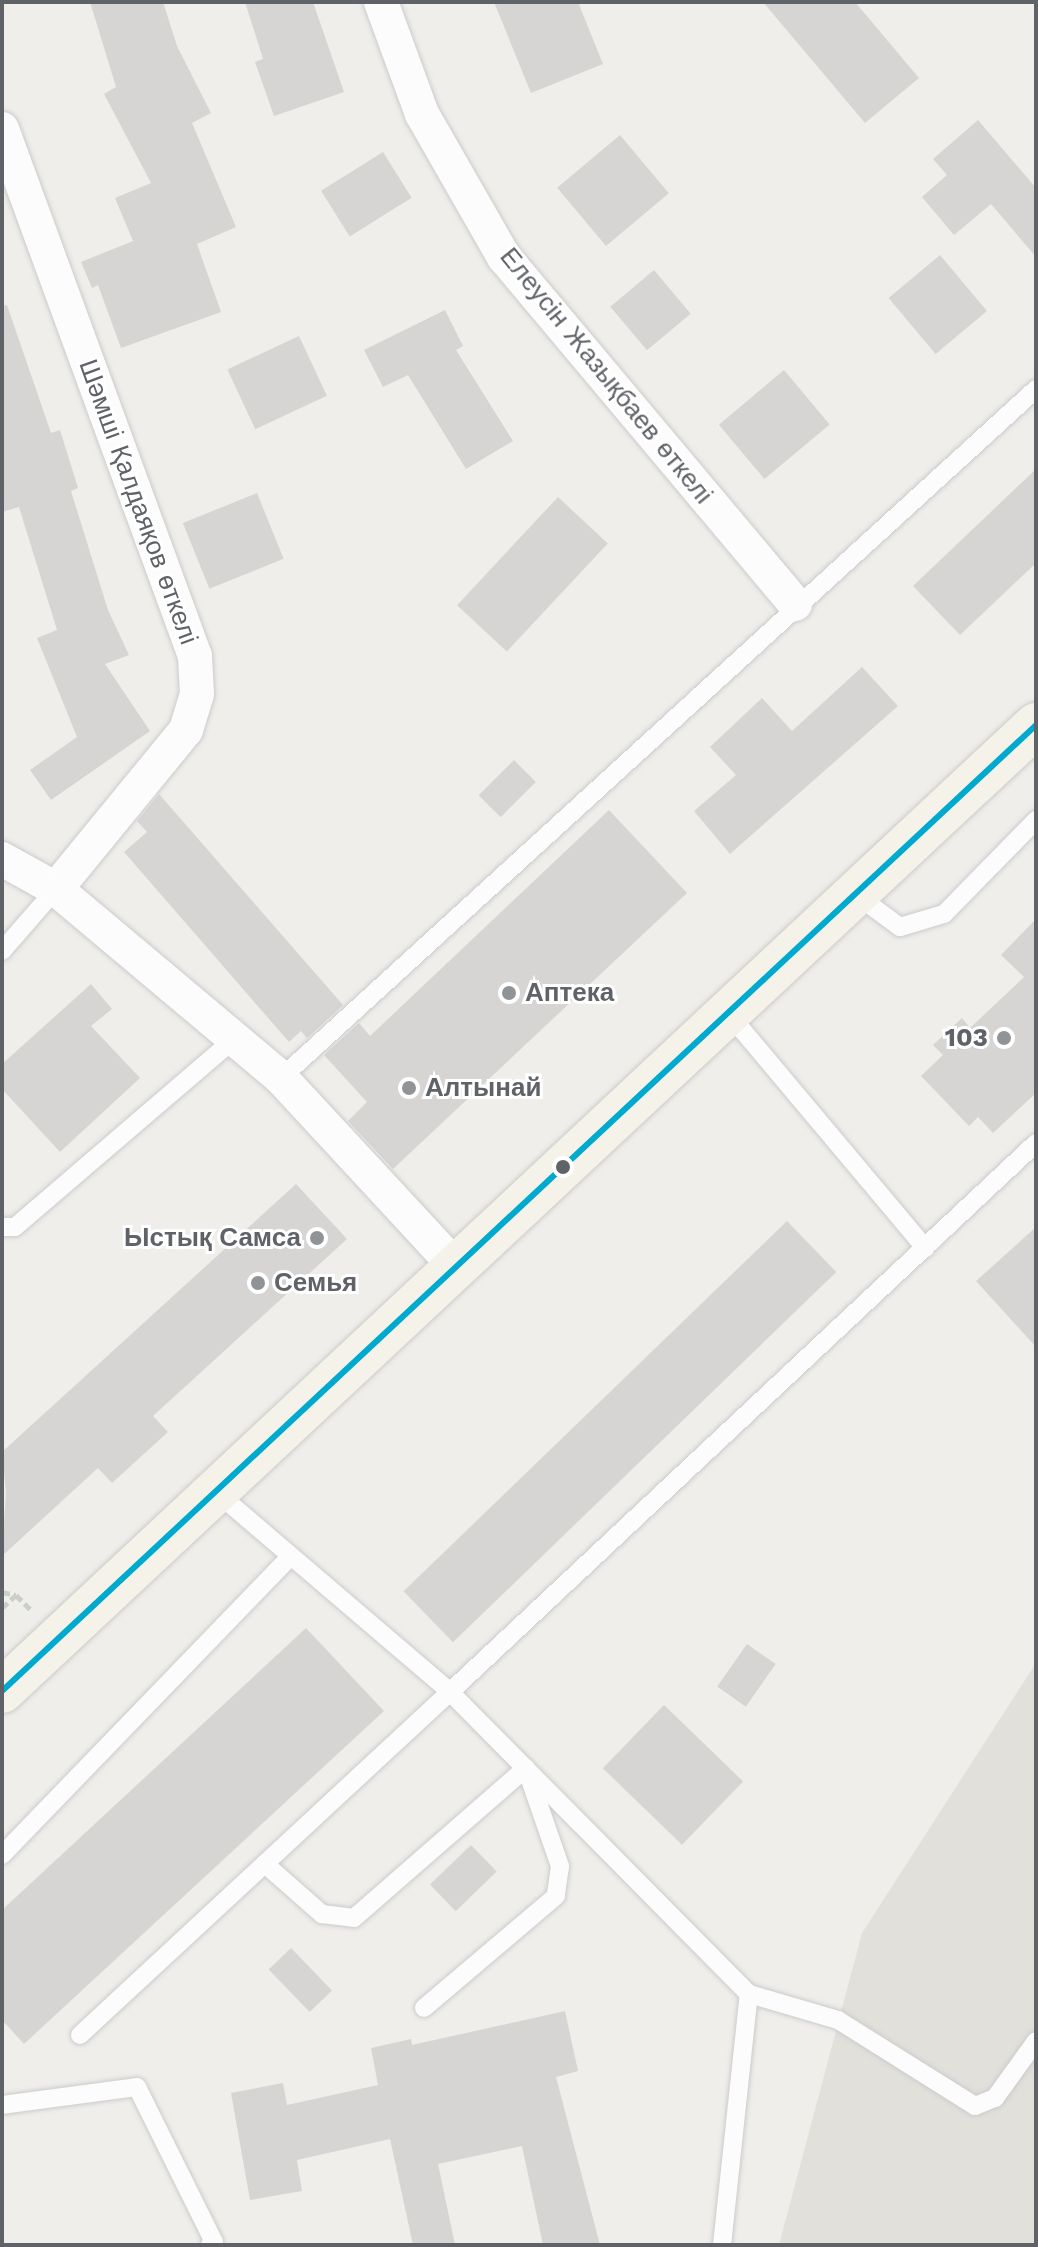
<!DOCTYPE html>
<meta charset="utf-8">
<style>
body{margin:0}
#map{position:relative;width:1038px;height:2247px;overflow:hidden;background:#efeeea;font-family:"Work Sans",sans-serif}
div>[style]{position:absolute}
.education>*{inset:0;background:#e2e0da}
.building>*{inset:0;background:#d6d5d3;transform-origin:0 0}
.path>*{height:5px;margin-top:-2.5px;transform-origin:0;background:repeating-linear-gradient(90deg,#cacfcc 0 8px,transparent 0 12px)}
.roads{filter:drop-shadow(0 0 2px #cbcccc) drop-shadow(0 0 2px #cbcccc)}
.service>*{height:18px;margin:-9px;padding:0 9px;transform-origin:9px;border-radius:9px;background:#fdfcfc}
.minor>*{height:34px;margin:-17px;padding:0 17px;transform-origin:17px;border-radius:17px;background:#fdfcfc}
.primary>*{height:44px;margin:-22px;padding:0 22px;transform-origin:22px;border-radius:22px;background:#f4f2e9}
.bus-1>*{height:6px;margin:-3px;padding:0 3px;transform-origin:3px;border-radius:3px;background:#00a9ce}
.dots>*{width:22px;height:22px;translate:-50% -50%;box-sizing:border-box;border:4px solid #fff;border-radius:50%}
span{translate:-50% -50%;white-space:nowrap;text-align:center;line-height:1.15;-webkit-text-stroke:6px #fff;paint-order:stroke}
.street-label{font-size:26px;color:#5f6368}
.poi-label{font-size:26px;color:#5f6368;font-weight:700}
.left{translate:0 -50%;text-align:left}
.right{translate:-100% -50%;text-align:right}
.frame{position:absolute;inset:0;border:4px solid #5f6368;pointer-events:none}
</style>
<div id="map">
<div class="education">
<div style="clip-path:polygon(1036px 1663px,1036px 2245px,779px 2245px,862px 1933px)"></div>
</div>
<div class="building">
<div style="clip-path:polygon(90px 2px,163px 2px,177px 46px,211px 113px,192px 123px,236px 227px,197px 244px,221px 312px,121px 348px,98px 285px,92px 288px,81px 262px,133px 241px,115px 198px,151px 183px,104px 94px,116px 87px)"></div>
<div style="clip-path:polygon(245px 2px,313px 2px,344px 92px,274px 116px,255px 62px,263px 59px)"></div>
<div style="clip-path:polygon(494px 2px,578px 2px,603px 64px,531px 93px)"></div>
<div style="clip-path:polygon(763px 2px,855px 2px,919px 78px,865px 123px)"></div>
<div style="clip-path:polygon(978px 120px,1036px 188px,1036px 257px,991px 204px,954px 235px,922px 197px,947px 175px,933px 159px)"></div>
<div style="left:620px;top:135px;width:76px;height:82px;rotate:50deg"></div>
<div style="left:383px;top:152px;width:54px;height:73px;rotate:58deg"></div>
<div style="left:940px;top:255px;width:73px;height:67px;rotate:50deg"></div>
<div style="left:654px;top:270px;width:57px;height:57px;rotate:50deg"></div>
<div style="clip-path:polygon(7px 305px,51px 433px,60px 430px,78px 488px,71px 491px,108px 610px,129px 655px,105px 664px,150px 731px,51px 800px,30px 770px,77px 737px,37px 638px,57px 630px,19px 507px,2px 512px,2px 306px)"></div>
<div style="clip-path:polygon(445px 310px,463px 346px,456px 350px,513px 441px,466px 469px,408px 375px,383px 387px,364px 350px)"></div>
<div style="left:299px;top:336px;width:66px;height:79px;rotate:65deg"></div>
<div style="left:784px;top:370px;width:71px;height:85px;rotate:50deg"></div>
<div style="clip-path:polygon(1036px 469px,1036px 563px,960px 635px,913px 586px)"></div>
<div style="left:257px;top:493px;width:71px;height:80px;rotate:68deg"></div>
<div style="left:558px;top:497px;width:68px;height:148px;rotate:43deg"></div>
<div style="clip-path:polygon(862px 667px,898px 706px,730px 854px,694px 811px,736px 775px,710px 747px,762px 698px,792px 731px)"></div>
<div style="left:514px;top:760px;width:31px;height:50px;rotate:45deg"></div>
<div style="clip-path:polygon(159px 794px,343px 1005px,307px 1038px,301px 1031px,289px 1042px,124px 852px,147px 832px,137px 821px)"></div>
<div style="clip-path:polygon(609px 810px,687px 893px,393px 1169px,348px 1121px,367px 1102px,324px 1055px,359px 1023px,370px 1036px)"></div>
<div style="clip-path:polygon(1036px 919px,1036px 1093px,993px 1133px,978px 1117px,969px 1126px,921px 1076px,943px 1055px,933px 1045px,962px 1018px,970px 1028px,1024px 977px,1001px 955px)"></div>
<div style="clip-path:polygon(91px 984px,112px 1009px,91px 1026px,140px 1078px,60px 1152px,2px 1089px,2px 1064px)"></div>
<div style="clip-path:polygon(296px 1184px,347px 1239px,153px 1416px,168px 1432px,112px 1483px,98px 1468px,2px 1556px,6px 1492px,2px 1452px)"></div>
<div style="left:787px;top:1221px;width:71px;height:533px;rotate:46deg"></div>
<div style="clip-path:polygon(1036px 1227px,1036px 1347px,976px 1281px)"></div>
<div style="clip-path:polygon(306px 1628px,384px 1711px,24px 2044px,2px 2020px,2px 1910px)"></div>
<div style="left:747px;top:1644px;width:35px;height:52px;rotate:35deg"></div>
<div style="left:664px;top:1705px;width:110px;height:88px;rotate:44deg"></div>
<div style="left:471px;top:1845px;width:37px;height:57px;rotate:46deg"></div>
<div style="left:291px;top:1948px;width:59px;height:31px;rotate:46deg"></div>
<div style="clip-path:polygon(565px 2011px,578px 2071px,556px 2077px,600px 2245px,543px 2245px,522px 2146px,438px 2164px,455px 2245px,413px 2245px,390px 2139px,297px 2160px,302px 2191px,250px 2200px,231px 2093px,283px 2083px,287px 2105px,378px 2085px,371px 2048px,411px 2039px,412px 2045px)"></div>
</div>
<div class="path">
<div style="left:2px;top:1592px;width:14px;rotate:12deg"></div>
<div style="left:16px;top:1595px;width:21px;rotate:45deg"></div>
<div style="left:2px;top:1608px;width:19px;rotate:-43deg"></div>
</div>
<div class="roads">
<div class="service">
<div style="left:854px;top:893px;width:57px;rotate:36.5deg"></div>
<div style="left:900px;top:927px;width:46px;rotate:-16.5deg"></div>
<div style="left:944px;top:914px;width:132px;rotate:-45.6deg"></div>
<div style="left:2px;top:951px;width:82px;rotate:-48.9deg"></div>
<div style="left:728px;top:1013px;width:307px;rotate:50deg"></div>
<div style="left:281px;top:1078px;width:1022px;rotate:-42.38deg"></div>
<div style="left:2px;top:1227px;width:13px"></div>
<div style="left:15px;top:1227px;width:289px;rotate:-40.6deg"></div>
<div style="left:215px;top:1491px;width:309px;rotate:40.5deg"></div>
<div style="left:450px;top:1692px;width:803px;rotate:-43.13deg"></div>
<div style="left:2px;top:1855px;width:412px;rotate:-46deg"></div>
<div style="left:265px;top:1864px;width:76px;rotate:41.3deg"></div>
<div style="left:322px;top:1914px;width:32px;rotate:7deg"></div>
<div style="left:354px;top:1918px;width:228px;rotate:-41.1deg"></div>
<div style="left:526px;top:1768px;width:104px;rotate:70.9deg"></div>
<div style="left:560px;top:1866px;width:30px;rotate:98deg"></div>
<div style="left:556px;top:1896px;width:173px;rotate:139.7deg"></div>
<div style="left:80px;top:2035px;width:505px;rotate:-42.83deg"></div>
<div style="left:450px;top:1692px;width:425px;rotate:45.3deg"></div>
<div style="left:749px;top:1994px;width:93px;rotate:16.3deg"></div>
<div style="left:838px;top:2020px;width:162px;rotate:32.1deg"></div>
<div style="left:975px;top:2106px;width:22px;rotate:-22deg"></div>
<div style="left:995px;top:2098px;width:70px;rotate:-54.3deg"></div>
<div style="left:2px;top:2105px;width:136px;rotate:-7.6deg"></div>
<div style="left:137px;top:2087px;width:173px;rotate:63.6deg"></div>
<div style="left:214px;top:2242px;width:5px;rotate:143deg"></div>
<div style="left:722px;top:2245px;width:252px;rotate:-83.9deg"></div>
</div>
<div class="minor">
<div style="left:381px;top:2px;width:119px;rotate:69.9deg"></div>
<div style="left:422px;top:114px;width:165px;rotate:60.2deg"></div>
<div style="left:504px;top:257px;width:453px;rotate:50deg"></div>
<div style="left:2px;top:129px;width:561px;rotate:69.89deg"></div>
<div style="left:195px;top:656px;width:38px;rotate:87deg"></div>
<div style="left:197px;top:694px;width:38px;rotate:107deg"></div>
<div style="left:186px;top:730px;width:205px;rotate:129.3deg"></div>
<div style="left:2px;top:859px;width:62px;rotate:29.1deg"></div>
<div style="left:56px;top:889px;width:294px;rotate:40deg"></div>
<div style="left:281px;top:1078px;width:256px;rotate:47.2deg"></div>
</div>
<div class="primary">
<div style="left:2px;top:1691px;width:1415px;rotate:-43.05deg"></div>
</div>
</div>
<div class="bus-1">
<div style="left:2px;top:1691px;width:1415px;rotate:-43.05deg"></div>
</div>
<div class="dots">
<div style="left:509px;top:993px;background:#919496"></div>
<div style="left:1004px;top:1038px;background:#919496"></div>
<div style="left:409px;top:1088px;background:#919496"></div>
<div style="left:563px;top:1167px;background:#5f6368"></div>
<div style="left:317px;top:1238px;background:#919496"></div>
<div style="left:258px;top:1283px;background:#919496"></div>
</div>
<div class="street-label">
<span style="left:606px;top:376px;rotate:51deg">Елеусін Жазықбаев өткелі</span>
<span style="left:138px;top:502px;rotate:70deg">Шәмші Қалдаяқов өткелі</span>
</div>
<div class="poi-label">
<span class="left" style="left:525px;top:993px">Аптека</span>
<span class="right" style="left:988px;top:1038px">103</span>
<span class="left" style="left:425px;top:1088px">Алтынай</span>
<span class="right" style="left:301px;top:1238px">Ыстық Самса</span>
<span class="left" style="left:274px;top:1283px">Семья</span>
</div>
<div class="frame"></div>
</div>
